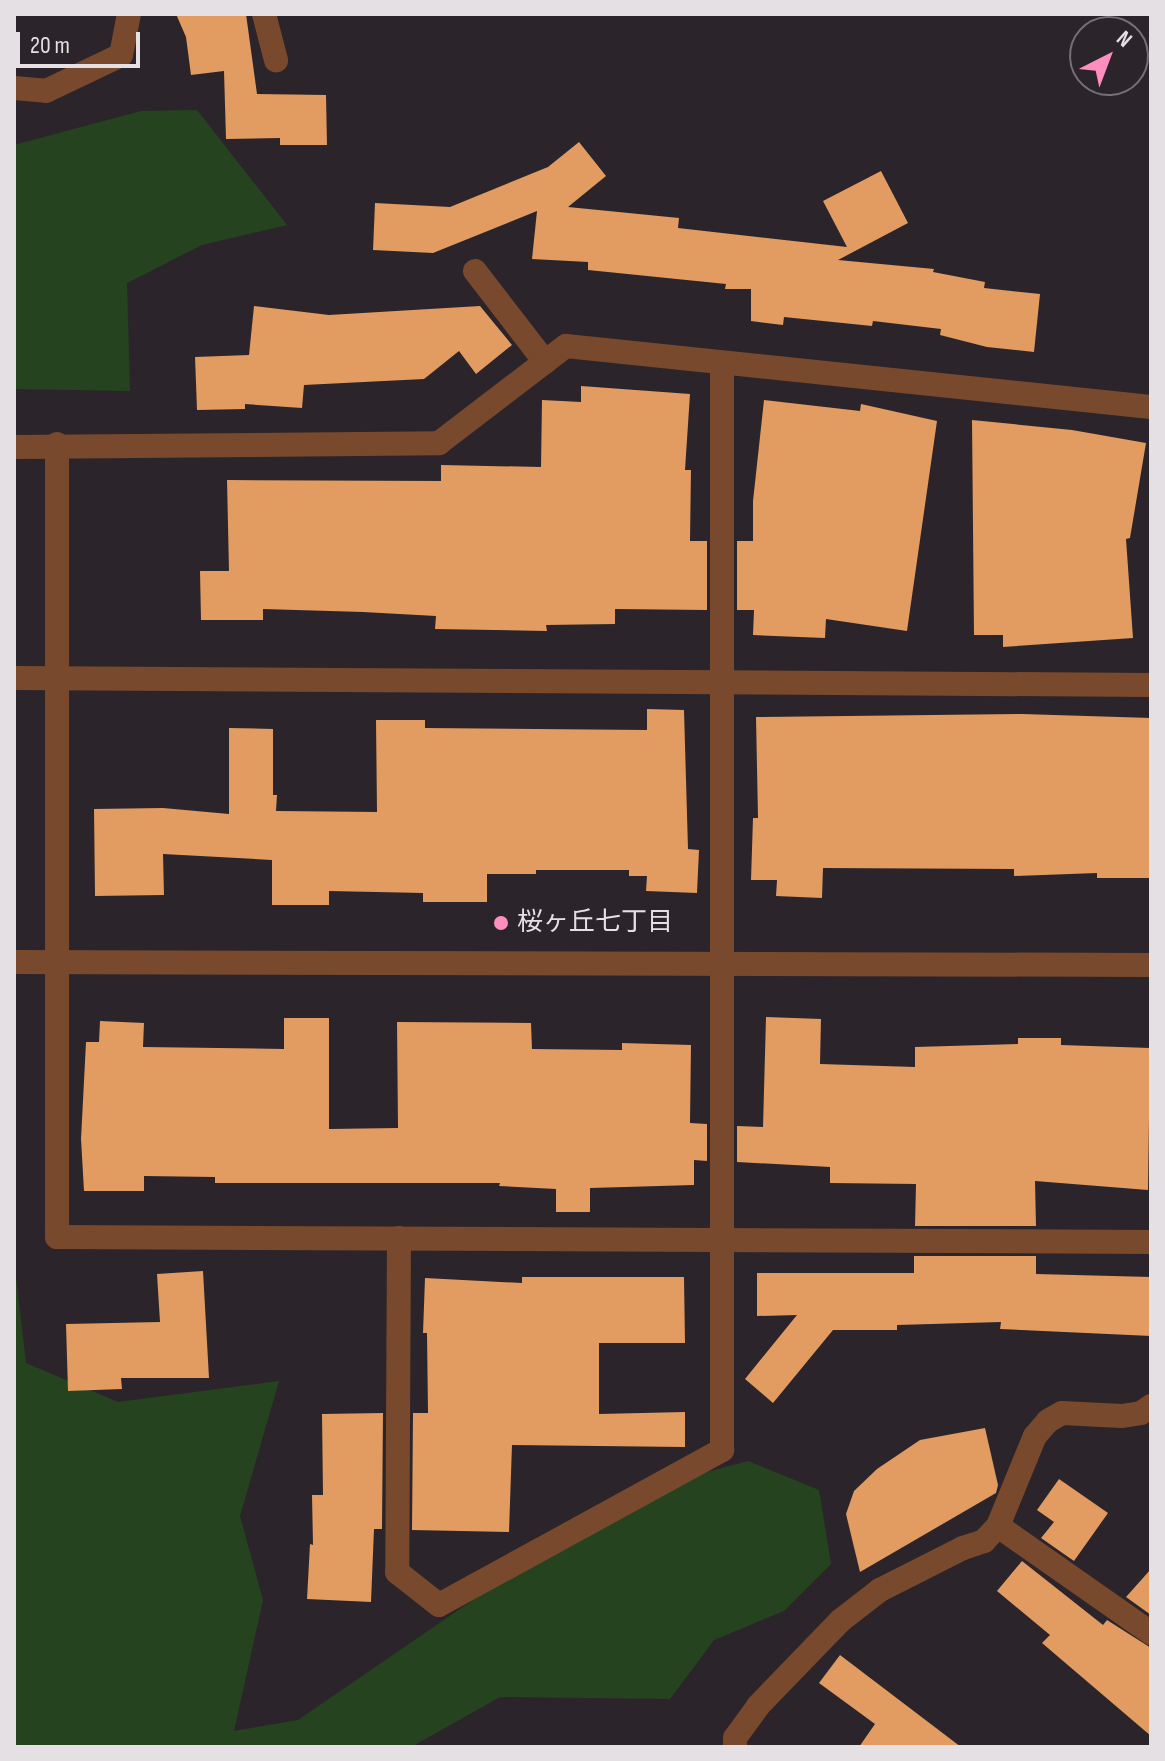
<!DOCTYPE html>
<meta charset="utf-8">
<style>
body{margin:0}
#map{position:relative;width:1165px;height:1761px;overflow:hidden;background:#2b252b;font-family:"Sofia Sans Condensed","Noto Sans JP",sans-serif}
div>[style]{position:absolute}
.green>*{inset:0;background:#26431f}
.building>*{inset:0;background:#e29b60}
.minor>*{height:24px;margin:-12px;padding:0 12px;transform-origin:12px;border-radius:12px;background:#79492d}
.tertiary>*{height:24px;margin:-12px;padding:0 12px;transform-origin:12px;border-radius:12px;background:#79492d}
.dots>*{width:22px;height:22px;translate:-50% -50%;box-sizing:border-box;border:4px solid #2b252b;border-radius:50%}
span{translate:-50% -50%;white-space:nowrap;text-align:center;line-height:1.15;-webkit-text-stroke:8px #2b252b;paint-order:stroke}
.poi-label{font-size:26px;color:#e4e0e4}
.left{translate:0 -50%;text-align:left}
.frame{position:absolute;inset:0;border:16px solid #e4e0e4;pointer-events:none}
.north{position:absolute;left:1069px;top:16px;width:80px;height:80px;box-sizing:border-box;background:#2b252b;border:2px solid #757075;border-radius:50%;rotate:42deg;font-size:22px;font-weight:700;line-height:32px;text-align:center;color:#e4e0e4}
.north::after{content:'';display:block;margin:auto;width:28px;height:36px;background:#fd8ebe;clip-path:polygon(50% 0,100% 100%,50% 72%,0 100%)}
.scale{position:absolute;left:16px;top:32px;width:124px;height:36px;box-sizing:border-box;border:4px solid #e4e0e4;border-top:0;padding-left:10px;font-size:24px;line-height:28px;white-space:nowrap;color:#e4e0e4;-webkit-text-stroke:6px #2b252b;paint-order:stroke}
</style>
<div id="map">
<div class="green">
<div style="clip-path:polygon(197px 110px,287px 225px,202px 245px,127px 283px,130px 391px,14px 389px,14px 145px,141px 111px)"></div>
<div style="clip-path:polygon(14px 1260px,26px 1363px,118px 1402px,279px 1381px,240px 1516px,263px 1600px,234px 1731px,298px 1720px,631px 1492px,748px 1461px,819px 1490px,831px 1564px,784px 1611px,714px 1640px,670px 1699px,500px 1697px,411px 1747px,14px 1747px)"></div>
</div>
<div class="building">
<div style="clip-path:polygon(176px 14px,246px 14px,257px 94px,326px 95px,327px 145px,280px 145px,280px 138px,226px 139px,224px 71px,191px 75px,186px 37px)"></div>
<div style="clip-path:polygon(579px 142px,606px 176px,568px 207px,679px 218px,678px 228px,847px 247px,823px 201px,881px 171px,908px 223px,838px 260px,934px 269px,933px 272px,985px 282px,984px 288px,1040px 294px,1034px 352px,987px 347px,940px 335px,941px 329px,873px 321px,872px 326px,784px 317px,783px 325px,751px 321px,751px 289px,725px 289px,726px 284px,588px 270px,588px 262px,532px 259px,537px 211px,433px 253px,373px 250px,375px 203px,450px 207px,548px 167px)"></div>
<div style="clip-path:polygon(254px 306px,329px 315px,480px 306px,512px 345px,476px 374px,459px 351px,424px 379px,304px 385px,302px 408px,245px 404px,245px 409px,197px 410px,195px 357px,249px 355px)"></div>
<div style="clip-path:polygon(581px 386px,690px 394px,685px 470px,691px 470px,690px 541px,707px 541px,707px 610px,615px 609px,615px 624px,546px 625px,547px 631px,435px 629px,436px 616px,363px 612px,263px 609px,263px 620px,201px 620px,200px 571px,229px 571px,227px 480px,441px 481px,441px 465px,541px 467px,542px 400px,581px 402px)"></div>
<div style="clip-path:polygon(764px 400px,860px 411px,861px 404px,937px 421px,907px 631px,826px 619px,825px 638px,753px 635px,754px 610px,737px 610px,737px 541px,753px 541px,753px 501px)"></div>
<div style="clip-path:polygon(972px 420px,1072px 430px,1146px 443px,1130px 538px,1126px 539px,1133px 638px,1003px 647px,1003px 635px,974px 635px)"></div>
<div style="clip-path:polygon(647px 709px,684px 710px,688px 849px,699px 850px,697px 893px,646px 891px,647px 876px,629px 876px,629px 870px,536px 870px,536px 874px,487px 874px,487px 902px,423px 902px,423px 893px,329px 891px,329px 905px,272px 905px,272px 860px,163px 854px,164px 895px,95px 896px,94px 809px,163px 808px,229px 814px,229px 728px,273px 729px,273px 795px,277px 795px,276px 811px,377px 812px,376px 720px,425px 720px,425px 728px,647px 730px)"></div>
<div style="clip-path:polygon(1022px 714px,1151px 718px,1151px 878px,1097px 878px,1097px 873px,1014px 876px,1014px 869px,823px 868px,822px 898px,776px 896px,777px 880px,751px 880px,753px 818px,758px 818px,756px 717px)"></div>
<div style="clip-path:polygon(766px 1017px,821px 1019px,820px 1064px,915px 1067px,915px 1047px,1018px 1044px,1018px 1038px,1061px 1038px,1061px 1045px,1150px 1048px,1148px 1190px,1035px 1181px,1036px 1226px,915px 1226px,916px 1184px,830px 1183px,830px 1167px,737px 1162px,737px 1126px,763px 1127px)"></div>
<div style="clip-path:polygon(284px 1018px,329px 1018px,329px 1129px,398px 1128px,397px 1022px,531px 1023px,532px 1049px,622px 1050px,622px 1043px,691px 1045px,690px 1123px,707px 1124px,707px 1161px,694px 1160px,694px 1185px,590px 1188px,590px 1212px,556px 1212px,556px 1189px,499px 1186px,500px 1183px,215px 1183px,215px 1177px,144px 1176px,144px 1191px,84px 1191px,81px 1139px,86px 1042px,99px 1042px,100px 1021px,144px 1023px,143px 1047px,284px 1049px)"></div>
<div style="clip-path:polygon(914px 1256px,1036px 1256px,1036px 1274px,1151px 1277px,1151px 1336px,1000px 1329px,1001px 1322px,897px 1325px,897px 1330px,833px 1330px,773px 1403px,745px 1379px,797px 1315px,757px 1316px,757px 1273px,914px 1273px)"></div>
<div style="clip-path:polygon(203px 1271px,209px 1378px,121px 1378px,122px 1389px,68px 1391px,66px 1324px,160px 1322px,157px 1274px)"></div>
<div style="clip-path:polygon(522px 1277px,684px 1277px,685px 1343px,599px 1343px,599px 1414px,685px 1412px,685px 1447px,512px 1445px,509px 1532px,412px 1530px,413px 1413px,428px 1413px,427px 1333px,423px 1333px,425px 1278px,522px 1283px)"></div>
<div style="clip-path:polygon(383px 1413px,382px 1529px,374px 1529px,371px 1602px,307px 1599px,310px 1544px,313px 1545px,312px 1495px,323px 1495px,322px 1414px)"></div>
<div style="clip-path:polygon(985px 1428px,998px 1485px,996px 1493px,860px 1572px,846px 1514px,854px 1491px,877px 1469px,920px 1440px)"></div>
<div style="clip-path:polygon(1059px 1479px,1108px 1513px,1074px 1561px,1041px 1538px,1054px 1522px,1037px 1510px)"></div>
<div style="clip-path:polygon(1022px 1561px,1103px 1625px,1107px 1620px,1151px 1648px,1151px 1736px,1042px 1643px,1050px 1635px,997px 1591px)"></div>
<div style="clip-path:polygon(1151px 1569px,1151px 1615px,1126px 1597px)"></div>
<div style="clip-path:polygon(840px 1655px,961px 1747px,859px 1747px,875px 1724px,819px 1683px)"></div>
</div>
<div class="minor">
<div style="left:264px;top:14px;width:48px;rotate:75.4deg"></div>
<div style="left:14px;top:88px;width:32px;rotate:5deg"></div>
<div style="left:46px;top:91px;width:83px;rotate:-25.6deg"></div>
<div style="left:121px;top:55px;width:42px;rotate:-79deg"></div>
<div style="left:475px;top:271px;width:115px;rotate:52.4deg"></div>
<div style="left:57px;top:444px;width:793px;rotate:90deg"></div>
<div style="left:57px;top:1237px;width:1094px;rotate:0.26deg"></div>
<div style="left:14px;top:447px;width:425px;rotate:-0.5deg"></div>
<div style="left:439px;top:443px;width:160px;rotate:-37.4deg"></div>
<div style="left:566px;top:346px;width:588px;rotate:5.95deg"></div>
<div style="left:14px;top:678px;width:1137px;rotate:0.35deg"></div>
<div style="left:399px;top:1238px;width:334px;rotate:90.3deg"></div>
<div style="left:397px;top:1572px;width:53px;rotate:38.2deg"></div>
<div style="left:439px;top:1605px;width:323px;rotate:-28.7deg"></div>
<div style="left:722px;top:1450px;width:1087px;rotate:-90deg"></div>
<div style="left:998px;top:1526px;width:187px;rotate:35deg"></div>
<div style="left:735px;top:1747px;width:9px;rotate:-90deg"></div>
<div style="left:735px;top:1738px;width:39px;rotate:-54deg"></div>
<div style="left:758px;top:1706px;width:118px;rotate:-46deg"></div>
<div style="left:840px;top:1621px;width:51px;rotate:-37.8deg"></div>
<div style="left:880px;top:1590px;width:93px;rotate:-26.8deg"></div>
<div style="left:963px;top:1548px;width:22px;rotate:-18deg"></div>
<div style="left:984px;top:1541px;width:21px;rotate:-47deg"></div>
<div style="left:998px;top:1526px;width:97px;rotate:-67.7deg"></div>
<div style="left:1035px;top:1436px;width:20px;rotate:-49deg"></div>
<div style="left:1048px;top:1421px;width:16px;rotate:-30deg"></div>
<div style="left:1062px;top:1413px;width:60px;rotate:2.9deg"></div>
<div style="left:1122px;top:1416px;width:19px;rotate:-9deg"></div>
<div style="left:1141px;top:1413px;width:12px;rotate:-35deg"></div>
</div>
<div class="tertiary">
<div style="left:14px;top:962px;width:1137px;rotate:0.15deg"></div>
</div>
<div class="dots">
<div style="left:501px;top:923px;background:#fd8ebe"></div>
</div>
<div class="poi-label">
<span class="left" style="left:517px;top:923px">桜ヶ丘七丁目</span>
</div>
<div class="frame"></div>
<div class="north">N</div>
<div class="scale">20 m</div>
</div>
